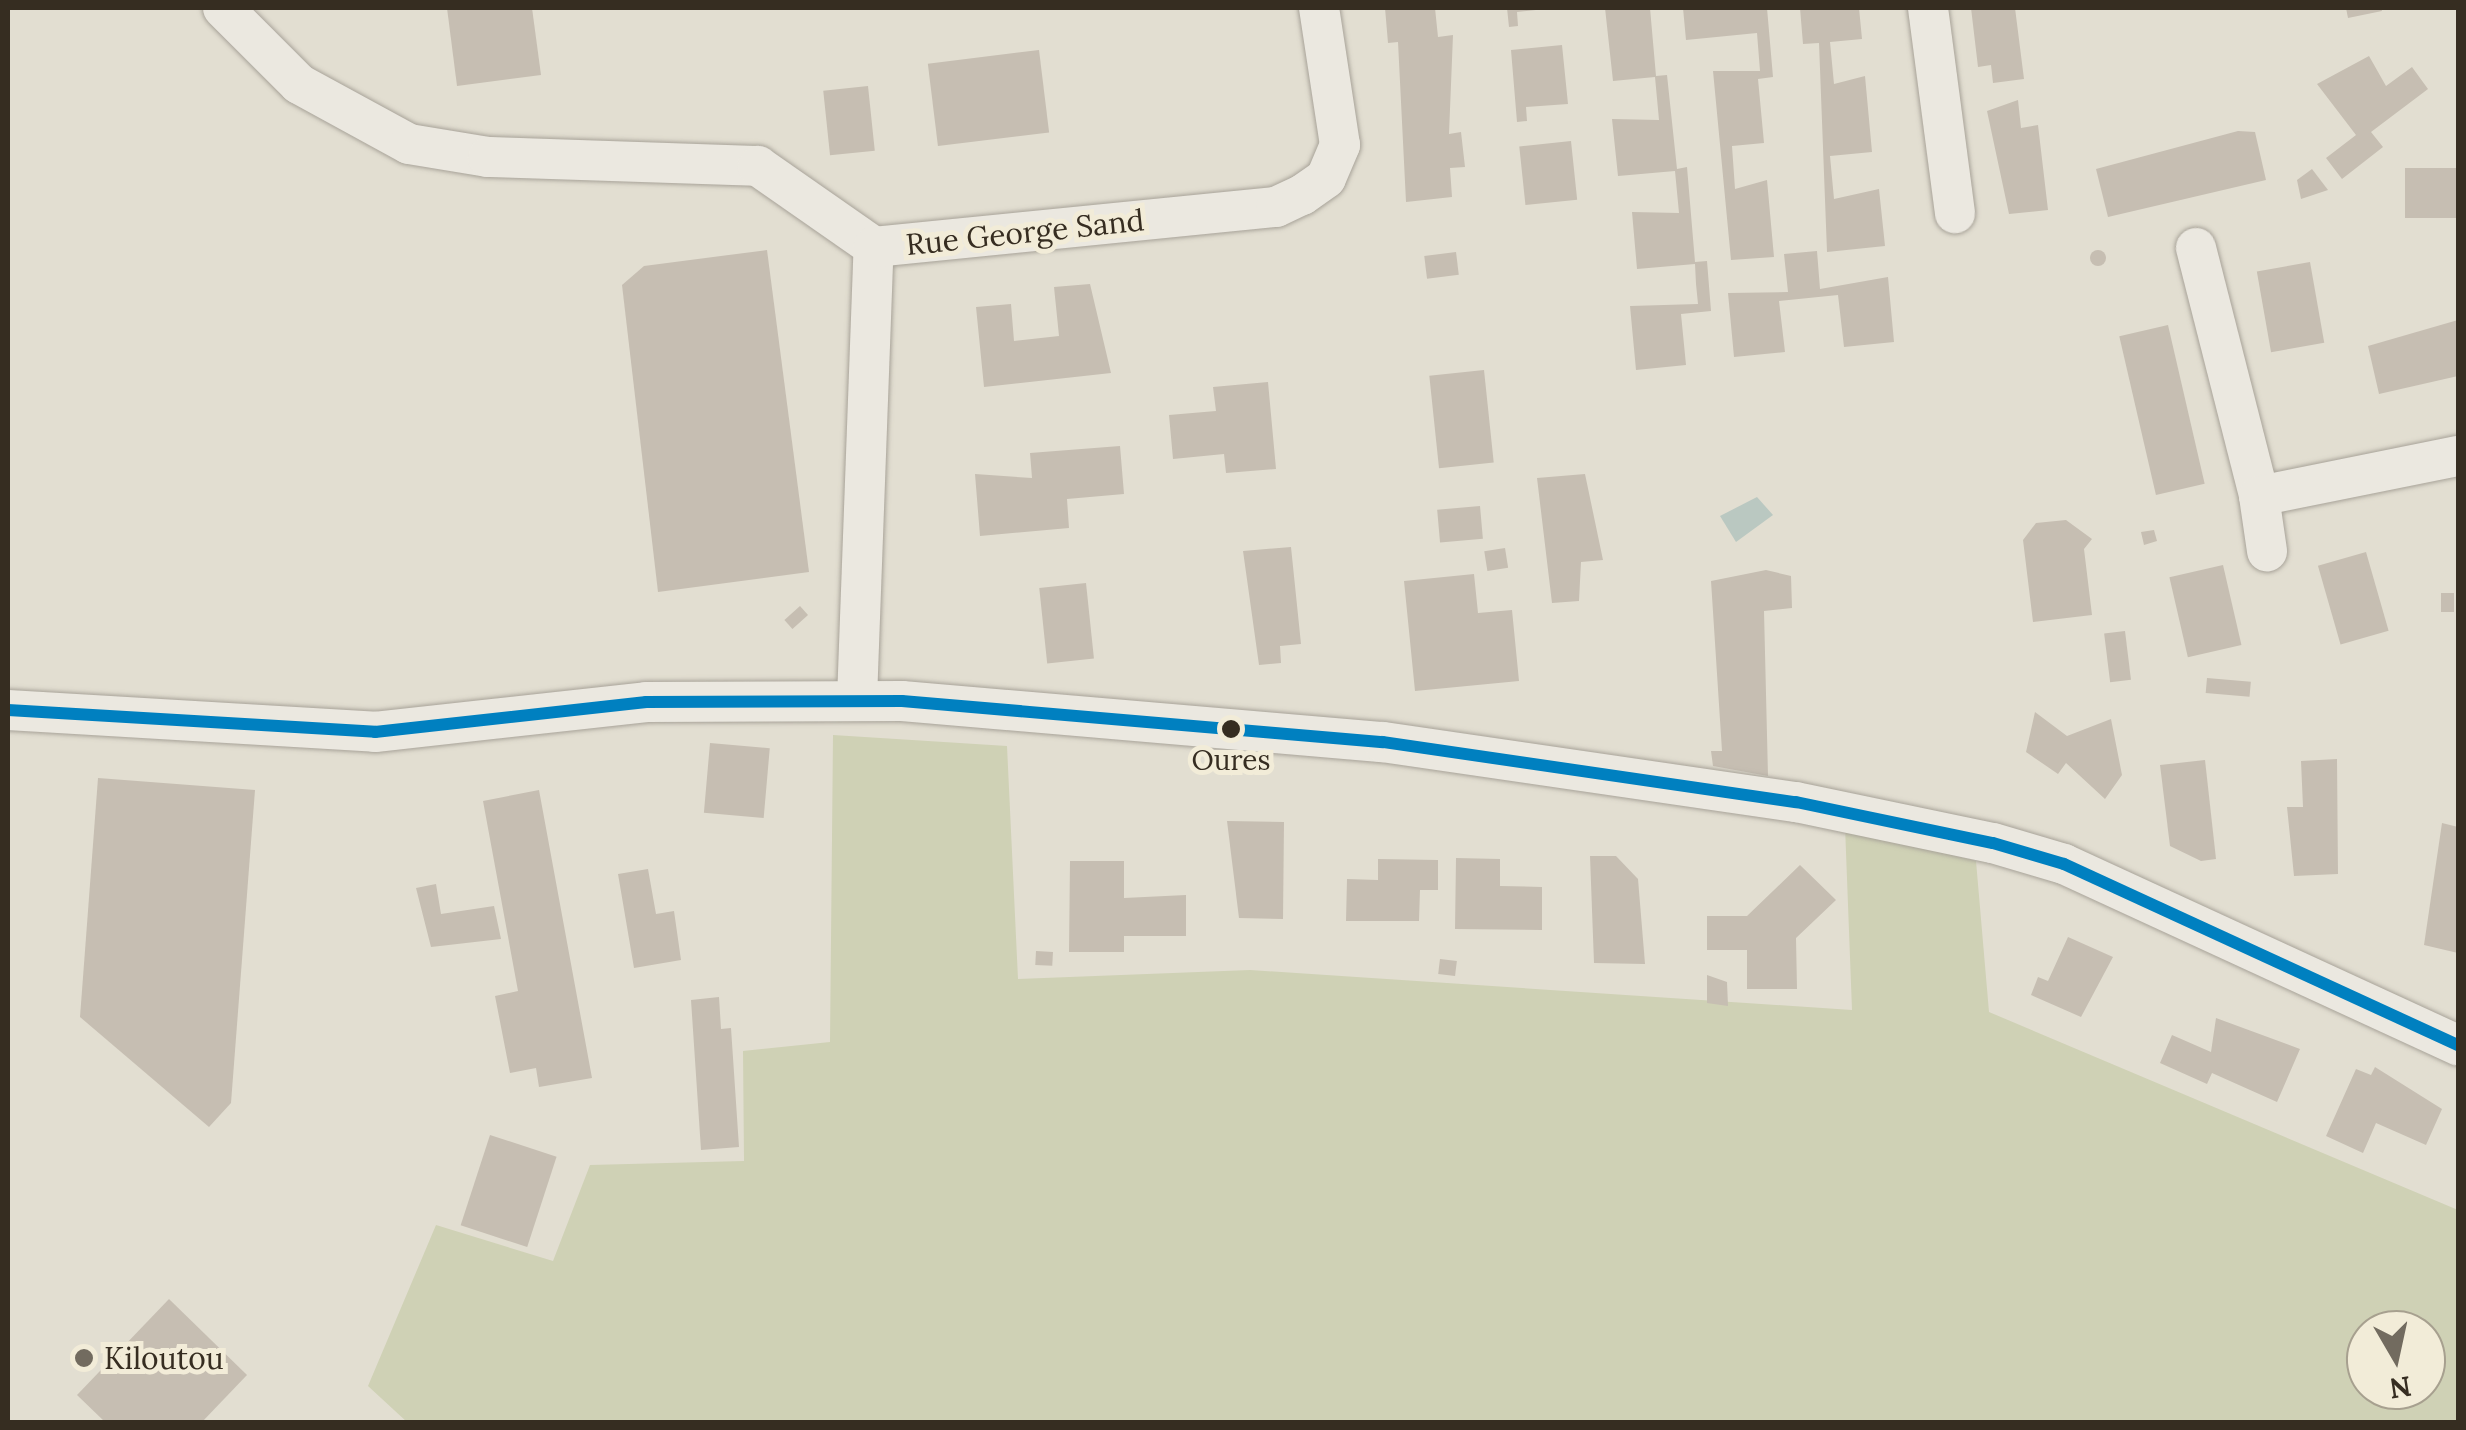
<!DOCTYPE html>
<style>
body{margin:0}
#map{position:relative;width:2466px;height:1430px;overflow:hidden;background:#e2ded1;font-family:Lora,serif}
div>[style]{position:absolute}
.green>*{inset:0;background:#cfd1b5}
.water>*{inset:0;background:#bac8c1}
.building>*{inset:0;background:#c6beb2;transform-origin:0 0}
.round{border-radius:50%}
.roads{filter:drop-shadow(0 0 2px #a8a399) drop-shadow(0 0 2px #a8a399)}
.minor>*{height:40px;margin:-20px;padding:0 20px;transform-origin:20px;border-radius:20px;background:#ebe8e0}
.bus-1>*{height:12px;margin:-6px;padding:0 6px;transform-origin:6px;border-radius:6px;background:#0080c0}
.dots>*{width:28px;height:28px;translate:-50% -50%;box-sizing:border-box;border:5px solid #f2ecd8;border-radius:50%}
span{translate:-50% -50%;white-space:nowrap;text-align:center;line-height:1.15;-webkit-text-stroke:10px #f2ecd8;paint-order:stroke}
.bus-label{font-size:28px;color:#362d21}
.street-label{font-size:30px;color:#362d21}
.poi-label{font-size:30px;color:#362d21}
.left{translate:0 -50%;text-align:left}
.frame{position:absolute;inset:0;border:10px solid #362d21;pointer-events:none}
.north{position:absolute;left:2346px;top:1310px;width:100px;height:100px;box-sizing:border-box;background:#f2ecd8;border:2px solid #a7a08f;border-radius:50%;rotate:171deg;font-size:28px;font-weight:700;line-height:40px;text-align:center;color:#362d21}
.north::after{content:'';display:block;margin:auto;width:35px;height:45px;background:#726b5f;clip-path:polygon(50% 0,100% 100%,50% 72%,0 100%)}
</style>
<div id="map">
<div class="green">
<div style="clip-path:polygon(evenodd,833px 735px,1007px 746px,1018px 979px,1250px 970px,1852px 1010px,1845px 826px,1976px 861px,1989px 1012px,2458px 1210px,2458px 1422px,407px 1422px,368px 1386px,436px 1225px,553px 1261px,590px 1165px,744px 1161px,743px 1051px,830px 1042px,833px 735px,2366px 1330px,2426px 1330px,2426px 1390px,2366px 1390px,2366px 1330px)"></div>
</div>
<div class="water">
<div style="clip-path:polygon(1757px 497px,1773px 515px,1736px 542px,1720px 516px)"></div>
</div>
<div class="building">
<div style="clip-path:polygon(447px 8px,532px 8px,541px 75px,457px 86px)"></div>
<div style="clip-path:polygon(1385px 8px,1435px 8px,1438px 37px,1453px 35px,1449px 134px,1461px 132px,1465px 167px,1450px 168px,1452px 197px,1406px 202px,1398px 42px,1388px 43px)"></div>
<div style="clip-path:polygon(1507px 8px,1536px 8px,1536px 10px,1517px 12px,1518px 26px,1509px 27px)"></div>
<div style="clip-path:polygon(1605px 8px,1650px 8px,1656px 76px,1667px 75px,1677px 169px,1687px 167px,1695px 262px,1707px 261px,1711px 311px,1681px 314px,1686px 365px,1636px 370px,1630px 306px,1698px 304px,1696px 284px,1695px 264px,1637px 269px,1632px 212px,1679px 213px,1675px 171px,1618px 176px,1612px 119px,1659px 120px,1655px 77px,1613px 81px)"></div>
<div style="clip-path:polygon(1683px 8px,1767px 8px,1773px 77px,1758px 79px,1764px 143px,1732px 146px,1735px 189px,1767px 180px,1774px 257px,1731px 260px,1713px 71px,1760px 71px,1757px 33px,1686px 40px)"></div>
<div style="clip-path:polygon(1800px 8px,1859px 8px,1862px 39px,1830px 42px,1834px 84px,1865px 76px,1872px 152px,1830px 156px,1834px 199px,1879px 189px,1885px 246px,1827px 252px,1819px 43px,1803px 44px)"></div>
<div style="clip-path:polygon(1971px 8px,2015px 8px,2024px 79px,1993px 83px,1991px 65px,1978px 67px)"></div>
<div style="clip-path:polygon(2346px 8px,2381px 8px,2382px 11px,2348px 18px)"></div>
<div style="clip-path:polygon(1562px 45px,1568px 104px,1526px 107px,1527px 121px,1517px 122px,1511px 50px)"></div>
<div style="left:1039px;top:50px;width:83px;height:112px;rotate:83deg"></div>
<div style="clip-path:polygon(2369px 56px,2386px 86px,2412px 67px,2428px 89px,2371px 132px,2383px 147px,2342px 179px,2326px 158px,2356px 135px,2317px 84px)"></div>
<div style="left:868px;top:86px;width:65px;height:45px;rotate:84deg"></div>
<div style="clip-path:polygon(2018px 100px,2021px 128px,2038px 125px,2048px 210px,2009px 214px,1987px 111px)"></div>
<div style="clip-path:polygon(2238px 131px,2255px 132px,2266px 180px,2108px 217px,2096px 169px)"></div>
<div style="left:1571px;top:141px;width:59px;height:52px;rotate:84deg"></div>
<div style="left:2405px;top:168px;width:53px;height:50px"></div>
<div style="clip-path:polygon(2312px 169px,2328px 190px,2301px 199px,2297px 180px)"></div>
<div style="clip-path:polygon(767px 250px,809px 572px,658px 592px,622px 285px,644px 266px)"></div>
<div class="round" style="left:2090px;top:250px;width:16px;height:16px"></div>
<div style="clip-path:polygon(1817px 251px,1820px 289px,1888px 277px,1894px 342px,1844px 347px,1838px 295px,1779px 301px,1785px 352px,1734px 357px,1728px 293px,1788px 292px,1784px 254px)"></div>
<div style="left:1456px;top:252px;width:23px;height:32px;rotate:83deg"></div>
<div style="left:2310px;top:262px;width:82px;height:54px;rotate:80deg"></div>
<div style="clip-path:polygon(1090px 284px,1111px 373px,984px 387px,976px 307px,1011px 304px,1014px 341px,1059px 336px,1054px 287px)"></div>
<div style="clip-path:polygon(2458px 320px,2458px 376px,2379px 394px,2368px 346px)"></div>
<div style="left:2168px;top:325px;width:163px;height:50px;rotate:77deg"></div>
<div style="left:1484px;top:370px;width:93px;height:55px;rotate:84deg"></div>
<div style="clip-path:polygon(1268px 382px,1276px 469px,1226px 473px,1224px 454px,1173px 459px,1169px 415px,1216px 411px,1213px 387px)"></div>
<div style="clip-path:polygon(1120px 446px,1124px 494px,1067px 499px,1069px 528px,980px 536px,975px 474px,1032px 478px,1030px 453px)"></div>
<div style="clip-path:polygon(1585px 474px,1603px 560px,1581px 562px,1579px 601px,1552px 603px,1537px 478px)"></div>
<div style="left:1480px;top:506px;width:33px;height:43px;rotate:85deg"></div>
<div style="clip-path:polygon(2066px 520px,2092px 539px,2084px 549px,2092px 615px,2033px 622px,2023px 540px,2036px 523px)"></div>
<div style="clip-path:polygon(2154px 530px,2157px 541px,2144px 545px,2141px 532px)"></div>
<div style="clip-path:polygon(1291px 547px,1301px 644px,1280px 646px,1281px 663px,1259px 665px,1243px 551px)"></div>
<div style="left:1505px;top:548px;width:20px;height:21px;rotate:81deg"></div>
<div style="left:2366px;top:552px;width:82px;height:50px;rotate:74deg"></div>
<div style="left:2223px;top:565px;width:82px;height:55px;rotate:77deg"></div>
<div style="clip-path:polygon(1766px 570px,1791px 576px,1792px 608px,1764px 611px,1768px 776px,1713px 766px,1711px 751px,1722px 751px,1711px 581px)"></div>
<div style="clip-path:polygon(1474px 574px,1478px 613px,1512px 610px,1519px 681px,1415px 691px,1404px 581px)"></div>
<div style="left:1086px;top:583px;width:76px;height:47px;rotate:84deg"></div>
<div style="left:2441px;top:593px;width:13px;height:19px"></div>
<div style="left:800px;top:606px;width:12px;height:21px;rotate:48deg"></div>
<div style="left:2125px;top:631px;width:49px;height:21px;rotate:83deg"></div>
<div style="left:2207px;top:678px;width:44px;height:15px;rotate:5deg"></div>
<div style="clip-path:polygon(2035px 712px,2067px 736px,2111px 719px,2122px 775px,2105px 799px,2066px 763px,2058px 774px,2026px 752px)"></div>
<div style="left:710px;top:743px;width:60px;height:70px;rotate:5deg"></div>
<div style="clip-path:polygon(2337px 759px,2338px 874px,2294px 876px,2287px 807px,2303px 807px,2301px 761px)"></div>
<div style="clip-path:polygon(2205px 760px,2216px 859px,2201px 861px,2170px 846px,2160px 765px)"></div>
<div style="clip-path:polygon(98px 778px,255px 790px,231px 1103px,209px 1127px,80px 1017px)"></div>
<div style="clip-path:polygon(539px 790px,592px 1078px,539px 1087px,536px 1068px,510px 1073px,495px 996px,518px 991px,483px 801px)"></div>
<div style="clip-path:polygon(1227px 821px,1284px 822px,1283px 919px,1239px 918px)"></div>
<div style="clip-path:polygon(2442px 823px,2458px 827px,2458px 953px,2424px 945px)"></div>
<div style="clip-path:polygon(1590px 856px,1616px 856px,1638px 879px,1645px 964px,1594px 963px)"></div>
<div style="clip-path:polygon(1456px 858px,1500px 859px,1500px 886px,1542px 887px,1542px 930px,1455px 929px)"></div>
<div style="clip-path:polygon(1378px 859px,1438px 860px,1438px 890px,1420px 890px,1419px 921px,1346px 921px,1347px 879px,1378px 880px)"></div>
<div style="clip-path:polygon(1070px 861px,1124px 861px,1124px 898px,1186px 895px,1186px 936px,1124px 936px,1124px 952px,1069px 952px)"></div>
<div style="clip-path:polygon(1800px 865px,1836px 900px,1796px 938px,1797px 989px,1747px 989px,1747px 950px,1707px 950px,1707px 916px,1747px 916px)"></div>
<div style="clip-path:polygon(648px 869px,656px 914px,674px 911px,681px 960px,634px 968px,618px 874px)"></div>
<div style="clip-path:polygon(436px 884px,441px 914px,494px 906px,501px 939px,431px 947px,416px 888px)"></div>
<div style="clip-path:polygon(2068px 937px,2113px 957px,2081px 1017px,2031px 995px,2038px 977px,2048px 981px)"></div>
<div style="left:1036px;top:951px;width:17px;height:14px;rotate:3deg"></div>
<div style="left:1440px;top:959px;width:17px;height:15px;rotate:7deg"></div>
<div style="clip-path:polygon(1707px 975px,1727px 982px,1728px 1006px,1707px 1003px)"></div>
<div style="clip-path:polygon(719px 997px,721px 1029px,731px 1028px,739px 1147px,701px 1150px,691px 1000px)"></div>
<div style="clip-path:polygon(2216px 1018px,2300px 1049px,2277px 1102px,2212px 1073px,2207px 1084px,2160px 1063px,2172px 1035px,2211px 1052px)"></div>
<div style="clip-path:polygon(2375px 1067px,2442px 1109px,2426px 1145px,2376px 1123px,2363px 1153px,2326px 1136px,2356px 1069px,2371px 1075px)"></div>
<div style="left:490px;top:1135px;width:70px;height:95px;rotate:18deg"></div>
<div style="clip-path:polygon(169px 1299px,247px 1375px,202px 1422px,105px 1422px,77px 1395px)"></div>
</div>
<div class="roads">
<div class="minor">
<div style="left:223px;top:8px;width:107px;rotate:45deg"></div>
<div style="left:299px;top:84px;width:125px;rotate:28.6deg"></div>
<div style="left:409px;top:144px;width:80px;rotate:9.3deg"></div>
<div style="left:488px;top:157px;width:270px;rotate:1.9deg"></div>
<div style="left:758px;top:166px;width:141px;rotate:34.9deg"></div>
<div style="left:1928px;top:8px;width:207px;rotate:82.5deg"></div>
<div style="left:2196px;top:248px;width:256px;rotate:75.7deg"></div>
<div style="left:2259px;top:496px;width:203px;rotate:-11.4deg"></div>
<div style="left:2259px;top:496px;width:56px;rotate:81.7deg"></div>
<div style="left:857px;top:700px;width:453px;rotate:-87.9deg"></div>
<div style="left:874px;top:247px;width:404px;rotate:-5.7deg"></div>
<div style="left:1276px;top:207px;width:29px;rotate:-25deg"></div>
<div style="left:1302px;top:195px;width:29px;rotate:-35deg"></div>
<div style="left:1326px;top:178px;width:36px;rotate:-67deg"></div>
<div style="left:1340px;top:145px;width:139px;rotate:-98.7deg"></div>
<div style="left:8px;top:710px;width:368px;rotate:3.4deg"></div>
<div style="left:375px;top:732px;width:273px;rotate:-6.3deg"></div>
<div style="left:646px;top:702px;width:256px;rotate:-0.2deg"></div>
<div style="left:902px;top:701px;width:483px;rotate:4.9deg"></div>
<div style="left:1383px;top:742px;width:417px;rotate:8.3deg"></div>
<div style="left:1796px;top:802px;width:201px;rotate:11.8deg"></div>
<div style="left:1993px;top:843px;width:74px;rotate:16.5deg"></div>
<div style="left:2064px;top:864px;width:434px;rotate:24.7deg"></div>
</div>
</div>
<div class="bus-1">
<div style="left:8px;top:710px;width:368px;rotate:3.4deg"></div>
<div style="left:375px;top:732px;width:273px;rotate:-6.3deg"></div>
<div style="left:646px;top:702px;width:256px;rotate:-0.2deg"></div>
<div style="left:902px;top:701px;width:483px;rotate:4.9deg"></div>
<div style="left:1383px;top:742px;width:417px;rotate:8.3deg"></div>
<div style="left:1796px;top:802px;width:201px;rotate:11.8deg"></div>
<div style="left:1993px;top:843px;width:74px;rotate:16.5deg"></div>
<div style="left:2064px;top:864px;width:434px;rotate:24.7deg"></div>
</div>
<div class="dots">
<div style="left:1231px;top:729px;background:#362d21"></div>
<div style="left:84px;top:1358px;background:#726b5f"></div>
</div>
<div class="bus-label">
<span style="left:1231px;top:760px">Oures</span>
</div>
<div class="street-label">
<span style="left:1025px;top:232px;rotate:-6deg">Rue George Sand</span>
</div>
<div class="poi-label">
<span class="left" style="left:104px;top:1358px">Kiloutou</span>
</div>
<div class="frame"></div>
<div class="north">N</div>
</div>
